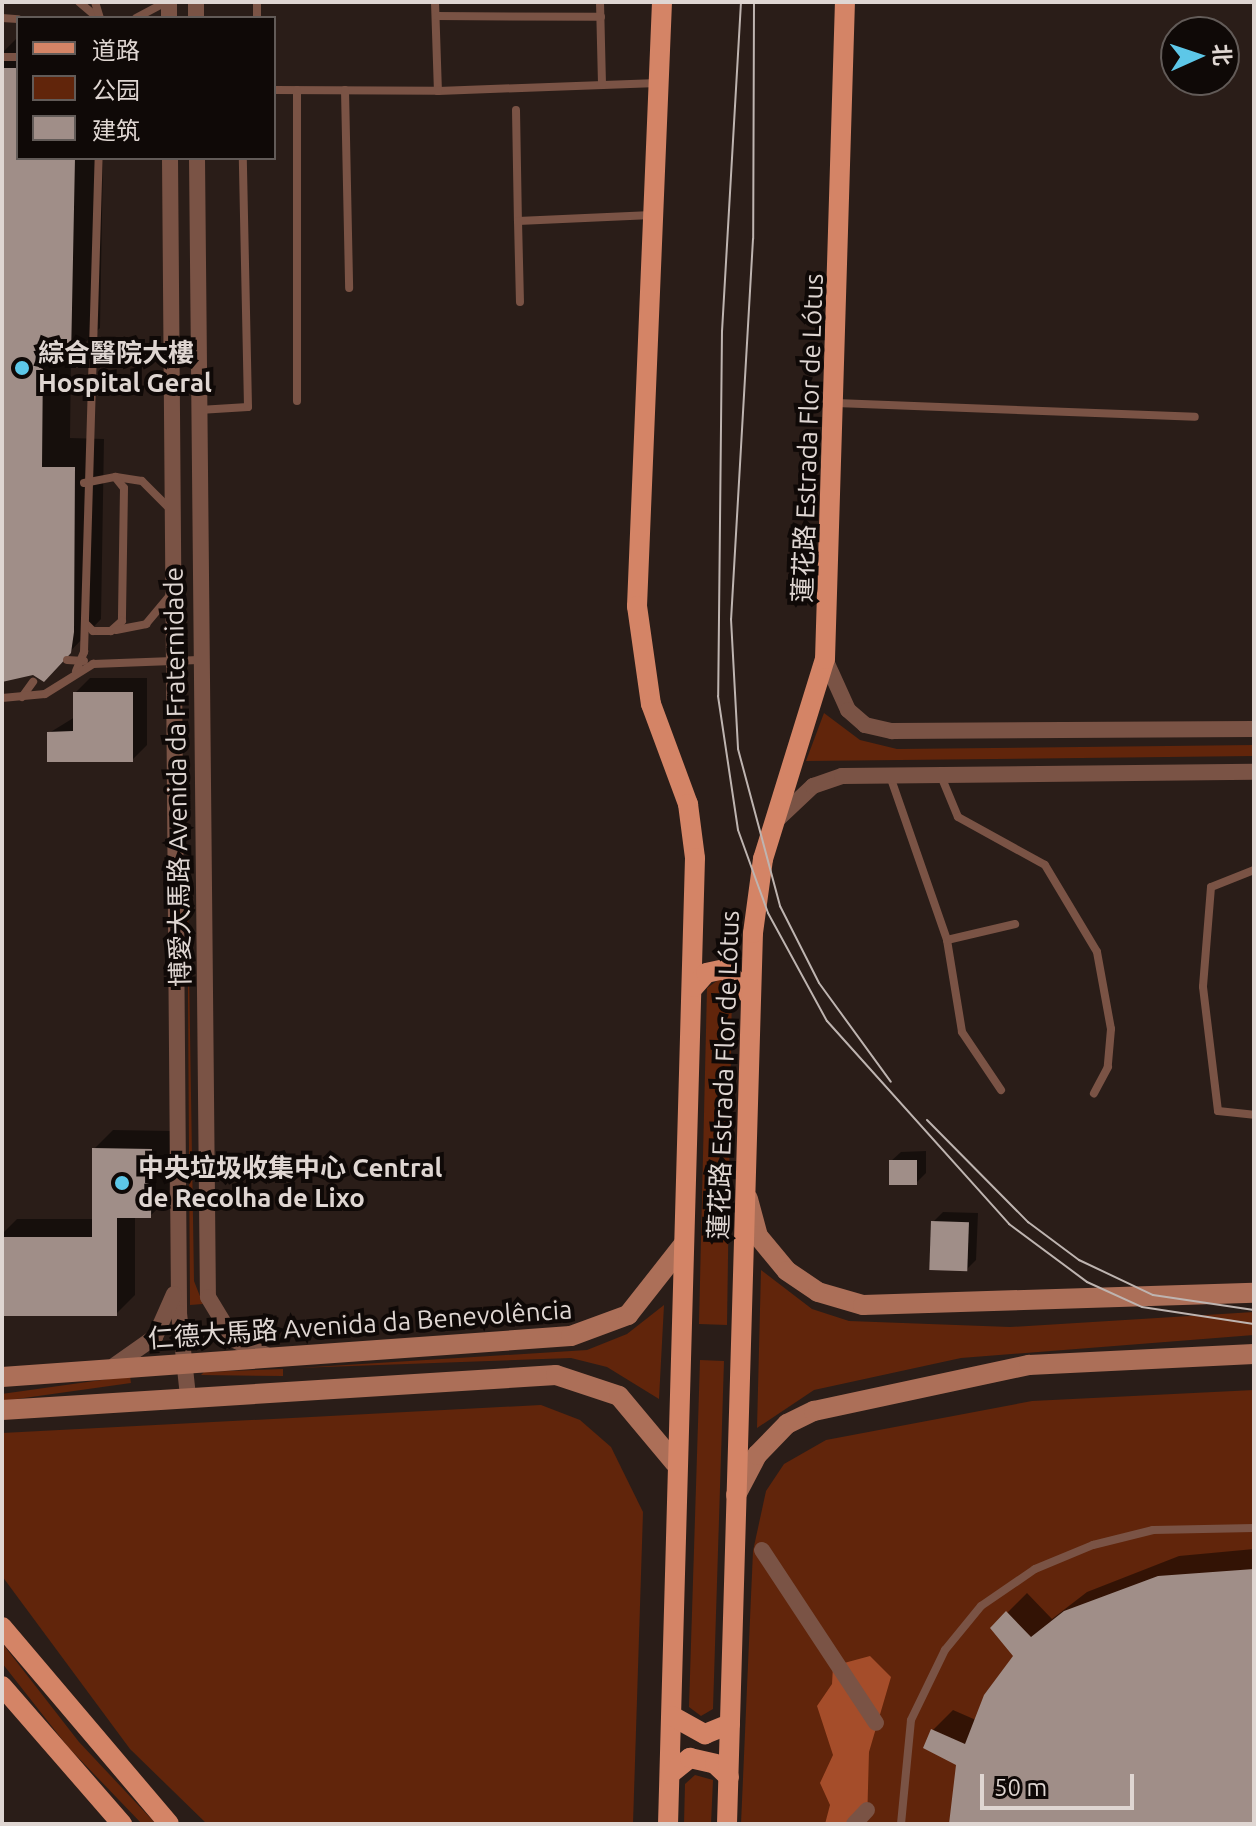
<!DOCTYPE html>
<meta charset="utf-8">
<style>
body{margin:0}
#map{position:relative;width:1256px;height:1826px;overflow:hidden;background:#2a1d18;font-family:Ubuntu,"Noto Sans SC",sans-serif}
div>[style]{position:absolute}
.green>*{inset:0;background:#61250b;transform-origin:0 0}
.water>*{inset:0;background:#a54d2a}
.shadow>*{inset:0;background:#0007}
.building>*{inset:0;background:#a08e88;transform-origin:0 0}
.lane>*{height:8px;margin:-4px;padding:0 4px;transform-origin:4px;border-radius:4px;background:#7a5345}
.street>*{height:16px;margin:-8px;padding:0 8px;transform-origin:8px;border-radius:8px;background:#7a5345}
.secondary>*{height:20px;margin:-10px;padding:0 10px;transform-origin:10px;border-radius:10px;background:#ac6f58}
.primary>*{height:20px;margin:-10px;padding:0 10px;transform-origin:10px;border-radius:10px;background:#d48466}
.tram>*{height:2px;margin:-1px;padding:0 1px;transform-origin:1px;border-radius:1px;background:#beb4b0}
.dots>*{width:22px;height:22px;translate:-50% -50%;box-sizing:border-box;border:4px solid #0f0907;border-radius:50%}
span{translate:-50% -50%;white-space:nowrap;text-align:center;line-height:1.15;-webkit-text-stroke:8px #0f0907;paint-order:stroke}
.poi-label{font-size:26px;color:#dfd6d2;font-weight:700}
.left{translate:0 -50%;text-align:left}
.street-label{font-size:26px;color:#dfd6d2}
.frame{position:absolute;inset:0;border:4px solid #dfd6d2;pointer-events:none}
.legend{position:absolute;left:16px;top:16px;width:260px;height:144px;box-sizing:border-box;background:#0f0907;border:2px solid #625b58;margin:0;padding:10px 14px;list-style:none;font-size:24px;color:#dfd6d2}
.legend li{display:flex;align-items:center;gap:16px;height:40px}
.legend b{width:40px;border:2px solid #625b58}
.north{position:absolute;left:1160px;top:16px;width:80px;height:80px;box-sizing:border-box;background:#0f0907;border:2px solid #625b58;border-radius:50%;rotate:87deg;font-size:22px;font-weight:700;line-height:32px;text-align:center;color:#dfd6d2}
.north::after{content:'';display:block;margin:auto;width:28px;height:36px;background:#5dc7e8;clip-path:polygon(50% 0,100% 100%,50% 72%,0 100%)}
.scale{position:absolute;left:980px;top:1774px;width:154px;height:36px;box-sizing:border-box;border:4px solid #dfd6d2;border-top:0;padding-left:10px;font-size:24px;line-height:28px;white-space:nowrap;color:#dfd6d2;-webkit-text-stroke:6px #0f0907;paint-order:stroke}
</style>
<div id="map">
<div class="green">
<div style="clip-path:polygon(824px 713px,860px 740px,897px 749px,1254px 745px,1254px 756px,806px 761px)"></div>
<div style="clip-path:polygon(187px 843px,194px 1281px,203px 1304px,190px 1305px)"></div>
<div style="clip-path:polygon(721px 978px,732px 988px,727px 1325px,699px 1324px,707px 988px)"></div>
<div style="clip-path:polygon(761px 1270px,812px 1309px,849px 1321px,1010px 1327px,1254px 1312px,1254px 1335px,961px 1358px,814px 1390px,757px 1428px)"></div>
<div style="clip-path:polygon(664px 1305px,659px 1399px,607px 1367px,571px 1358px,297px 1368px,587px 1350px,627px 1334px)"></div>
<div style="clip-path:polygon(700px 1360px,724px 1361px,713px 1709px,701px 1716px,689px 1707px)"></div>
<div style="clip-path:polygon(283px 1369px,283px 1376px,201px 1375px,204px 1372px)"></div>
<div style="left:130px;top:1376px;width:7px;height:128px;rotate:82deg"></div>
<div style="clip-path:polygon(1254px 1390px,1254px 1824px,741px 1824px,753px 1551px,766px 1491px,784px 1464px,826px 1440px,1032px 1401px)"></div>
<div style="clip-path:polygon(541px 1405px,580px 1420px,611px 1447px,643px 1512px,633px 1824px,207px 1824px,130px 1749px,2px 1576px,2px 1433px)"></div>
<div style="clip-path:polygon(2px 1643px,79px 1742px,156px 1824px,142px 1824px,68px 1747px,2px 1663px)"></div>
<div style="clip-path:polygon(695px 1775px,713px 1780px,711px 1824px,684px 1824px,685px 1784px)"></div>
</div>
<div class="water">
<div style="clip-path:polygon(870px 1656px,891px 1677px,869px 1752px,867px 1824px,825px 1824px,830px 1805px,820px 1783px,833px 1755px,817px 1706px,832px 1684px,833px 1666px)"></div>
</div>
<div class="shadow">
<div style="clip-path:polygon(16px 39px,18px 158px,103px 158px,100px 328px,71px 357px,70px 438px,104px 439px,101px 619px,44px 679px,33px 673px,2px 680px,2px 53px)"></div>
<div style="clip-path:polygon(90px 678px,147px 678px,147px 745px,132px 760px,49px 733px,75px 717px,75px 693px)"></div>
<div style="clip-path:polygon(113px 1130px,170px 1131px,169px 1198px,150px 1216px,135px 1216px,135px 1295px,116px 1314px,2px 1314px,2px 1234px,17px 1219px,94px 1219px,94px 1149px)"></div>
<div style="clip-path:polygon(926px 1151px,926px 1173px,916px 1183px,891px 1161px,901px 1152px)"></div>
<div style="clip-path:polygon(943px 1212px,978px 1213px,976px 1260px,967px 1269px,933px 1222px)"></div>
<div style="clip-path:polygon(1254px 1549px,1254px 1824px,951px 1824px,959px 1764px,933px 1730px,953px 1710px,976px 1720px,1016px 1656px,992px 1628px,1027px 1593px,1052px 1619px,1087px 1592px,1179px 1556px)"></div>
</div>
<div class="building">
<div style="clip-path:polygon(2px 68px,18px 68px,18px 158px,75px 158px,71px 359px,43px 359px,42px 467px,75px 467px,74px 632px,71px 653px,44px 682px,33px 675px,2px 682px)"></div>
<div style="clip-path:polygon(73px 692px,133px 692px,133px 762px,47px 762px,47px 732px,73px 731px)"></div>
<div style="clip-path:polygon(92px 1148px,152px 1149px,151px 1218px,117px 1218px,117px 1316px,2px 1316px,2px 1237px,92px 1237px)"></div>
<div style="left:917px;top:1160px;width:25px;height:28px;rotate:90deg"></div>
<div style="left:931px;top:1221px;width:38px;height:49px;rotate:2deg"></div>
<div style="clip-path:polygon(1254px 1569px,1254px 1824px,949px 1824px,956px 1765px,923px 1748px,931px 1729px,965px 1744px,984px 1695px,1013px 1656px,990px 1628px,1006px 1611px,1031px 1637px,1064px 1611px,1158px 1576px)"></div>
</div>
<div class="lane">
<div style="left:79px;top:2px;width:25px;rotate:40deg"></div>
<div style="left:95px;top:2px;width:17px;rotate:73deg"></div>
<div style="left:257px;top:2px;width:16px;rotate:90deg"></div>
<div style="left:435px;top:2px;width:89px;rotate:88.1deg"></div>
<div style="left:438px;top:91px;width:220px;rotate:-2.1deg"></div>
<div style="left:600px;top:2px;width:83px;rotate:88.6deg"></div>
<div style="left:436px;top:16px;width:165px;rotate:0.3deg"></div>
<div style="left:2px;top:18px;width:16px;rotate:4deg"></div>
<div style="left:136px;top:18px;width:34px;rotate:-28deg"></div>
<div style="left:2px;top:57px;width:16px"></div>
<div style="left:274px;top:90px;width:164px;rotate:0.3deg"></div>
<div style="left:297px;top:90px;width:311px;rotate:90deg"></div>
<div style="left:345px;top:90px;width:198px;rotate:88.8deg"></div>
<div style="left:516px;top:110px;width:111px;rotate:89deg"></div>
<div style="left:518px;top:221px;width:134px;rotate:-2.6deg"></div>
<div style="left:518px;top:221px;width:81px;rotate:88.6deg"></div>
<div style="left:836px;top:403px;width:359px;rotate:2.2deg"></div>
<div style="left:199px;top:410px;width:49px;rotate:-3.5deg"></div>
<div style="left:248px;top:407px;width:249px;rotate:-91.2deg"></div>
<div style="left:116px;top:477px;width:26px;rotate:9deg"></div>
<div style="left:142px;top:481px;width:40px;rotate:45deg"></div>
<div style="left:84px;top:483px;width:32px;rotate:-11deg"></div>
<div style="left:115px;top:477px;width:14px;rotate:51deg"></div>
<div style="left:124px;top:488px;width:133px;rotate:90.9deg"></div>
<div style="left:122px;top:621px;width:15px;rotate:138deg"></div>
<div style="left:111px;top:631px;width:18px;rotate:180deg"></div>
<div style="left:93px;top:631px;width:11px;rotate:-135deg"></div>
<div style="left:116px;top:630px;width:31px;rotate:-11deg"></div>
<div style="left:146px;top:624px;width:39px;rotate:-50deg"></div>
<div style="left:67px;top:660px;width:17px;rotate:3deg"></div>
<div style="left:76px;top:671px;width:21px;rotate:-67deg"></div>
<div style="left:84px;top:652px;width:494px;rotate:-88.3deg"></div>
<div style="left:22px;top:697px;width:19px;rotate:-54deg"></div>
<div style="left:2px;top:698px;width:43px;rotate:-5.3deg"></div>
<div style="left:45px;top:694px;width:57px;rotate:-32deg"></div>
<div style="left:93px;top:664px;width:106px;rotate:-2.2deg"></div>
<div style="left:890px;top:776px;width:174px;rotate:70.8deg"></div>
<div style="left:947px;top:940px;width:93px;rotate:80.7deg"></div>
<div style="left:962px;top:1032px;width:70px;rotate:56.1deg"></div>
<div style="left:941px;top:776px;width:44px;rotate:67.5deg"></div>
<div style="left:958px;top:817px;width:99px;rotate:28.9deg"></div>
<div style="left:1045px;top:865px;width:101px;rotate:59.1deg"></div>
<div style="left:1097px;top:952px;width:78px;rotate:79.7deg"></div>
<div style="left:1111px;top:1029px;width:38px;rotate:95deg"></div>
<div style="left:1108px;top:1067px;width:30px;rotate:118deg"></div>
<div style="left:1254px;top:870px;width:46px;rotate:158.4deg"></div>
<div style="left:1211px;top:887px;width:100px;rotate:94.6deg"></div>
<div style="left:1203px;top:987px;width:125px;rotate:83.1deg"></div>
<div style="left:1218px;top:1111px;width:36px;rotate:6deg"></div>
<div style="left:947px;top:940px;width:70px;rotate:-13.2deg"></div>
<div style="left:901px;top:1824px;width:104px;rotate:-84.5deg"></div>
<div style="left:911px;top:1720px;width:78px;rotate:-64.1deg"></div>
<div style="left:945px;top:1650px;width:57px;rotate:-50.7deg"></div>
<div style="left:981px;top:1606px;width:65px;rotate:-34.4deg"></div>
<div style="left:1035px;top:1569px;width:63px;rotate:-22.5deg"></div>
<div style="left:1093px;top:1545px;width:62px;rotate:-14deg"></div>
<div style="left:1153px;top:1530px;width:101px;rotate:-1.1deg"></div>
</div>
<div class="street">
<div style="left:169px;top:2px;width:16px;rotate:90deg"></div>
<div style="left:196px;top:2px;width:16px;rotate:90deg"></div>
<div style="left:170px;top:158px;width:1155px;rotate:89.55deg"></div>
<div style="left:179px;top:1313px;width:83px;rotate:83.8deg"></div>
<div style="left:197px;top:158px;width:1139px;rotate:89.45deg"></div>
<div style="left:208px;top:1297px;width:50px;rotate:58.8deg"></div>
<div style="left:234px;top:1340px;width:38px;rotate:25deg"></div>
<div style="left:825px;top:659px;width:56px;rotate:65.7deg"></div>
<div style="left:848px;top:710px;width:23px;rotate:41deg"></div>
<div style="left:865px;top:725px;width:28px;rotate:13deg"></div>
<div style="left:892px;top:731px;width:362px;rotate:-0.3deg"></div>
<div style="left:779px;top:818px;width:47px;rotate:-43.3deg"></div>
<div style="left:813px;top:786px;width:31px;rotate:-19deg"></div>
<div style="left:842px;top:776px;width:412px;rotate:-0.6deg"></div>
<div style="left:115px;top:1365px;width:49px;rotate:-35deg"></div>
<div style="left:155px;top:1337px;width:47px;rotate:-66.2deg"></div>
<div style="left:762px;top:1550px;width:207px;rotate:56.6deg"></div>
<div style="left:854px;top:1824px;width:19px;rotate:-47deg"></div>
</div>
<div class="secondary">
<div style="left:748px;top:1199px;width:38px;rotate:75deg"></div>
<div style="left:758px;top:1236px;width:45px;rotate:50.4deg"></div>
<div style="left:787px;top:1271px;width:37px;rotate:34deg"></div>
<div style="left:818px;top:1292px;width:47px;rotate:16.1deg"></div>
<div style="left:863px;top:1305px;width:391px;rotate:-1.8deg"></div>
<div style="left:2px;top:1377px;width:570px;rotate:-4.12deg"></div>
<div style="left:571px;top:1336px;width:61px;rotate:-20.2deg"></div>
<div style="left:628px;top:1315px;width:89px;rotate:-51.8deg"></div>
<div style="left:2px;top:1410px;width:555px;rotate:-3.61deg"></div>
<div style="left:556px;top:1375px;width:66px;rotate:18.4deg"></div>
<div style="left:619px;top:1396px;width:87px;rotate:50.1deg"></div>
<div style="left:736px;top:1495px;width:45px;rotate:-62.3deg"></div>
<div style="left:757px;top:1455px;width:43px;rotate:-45.9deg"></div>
<div style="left:787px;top:1424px;width:30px;rotate:-26deg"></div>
<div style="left:814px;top:1411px;width:220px;rotate:-12.1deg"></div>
<div style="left:1029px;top:1365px;width:225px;rotate:-2.8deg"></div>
</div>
<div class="primary">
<div style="left:662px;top:2px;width:605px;rotate:92.37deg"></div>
<div style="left:637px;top:606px;width:99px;rotate:81.9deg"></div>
<div style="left:651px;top:704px;width:107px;rotate:69.7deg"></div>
<div style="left:688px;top:804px;width:54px;rotate:82.6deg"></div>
<div style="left:695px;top:858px;width:966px;rotate:91.6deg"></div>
<div style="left:694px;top:987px;width:18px;rotate:-49deg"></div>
<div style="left:706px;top:973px;width:19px;rotate:-12deg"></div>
<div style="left:725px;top:969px;width:35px;rotate:47deg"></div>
<div style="left:2px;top:1627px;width:258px;rotate:49.7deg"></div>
<div style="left:2px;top:1686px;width:183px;rotate:49deg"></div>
<div style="left:672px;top:1716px;width:38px;rotate:29deg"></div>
<div style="left:705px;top:1734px;width:27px;rotate:-22deg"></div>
<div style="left:670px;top:1774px;width:26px;rotate:-39deg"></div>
<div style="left:690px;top:1758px;width:26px;rotate:13deg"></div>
<div style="left:715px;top:1764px;width:19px;rotate:43deg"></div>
<div style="left:727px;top:1824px;width:891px;rotate:-88.33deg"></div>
<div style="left:753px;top:933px;width:75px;rotate:-82.3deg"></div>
<div style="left:763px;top:859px;width:209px;rotate:-72.8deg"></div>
<div style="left:825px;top:659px;width:657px;rotate:-88.26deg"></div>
</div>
<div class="tram">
<div style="left:741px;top:2px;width:330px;rotate:93.3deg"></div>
<div style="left:722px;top:331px;width:365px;rotate:90.6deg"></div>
<div style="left:718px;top:696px;width:135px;rotate:81.5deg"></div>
<div style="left:738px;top:830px;width:88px;rotate:70.1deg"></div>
<div style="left:768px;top:913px;width:123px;rotate:61.4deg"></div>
<div style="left:827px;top:1021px;width:273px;rotate:48.1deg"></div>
<div style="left:1009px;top:1224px;width:97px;rotate:36.6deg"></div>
<div style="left:1087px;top:1282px;width:60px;rotate:24.4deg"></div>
<div style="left:1142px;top:1307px;width:113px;rotate:8.6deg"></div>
<div style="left:754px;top:2px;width:237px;rotate:90.2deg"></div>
<div style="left:753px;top:239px;width:381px;rotate:93.3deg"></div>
<div style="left:731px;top:619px;width:130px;rotate:86.9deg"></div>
<div style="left:738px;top:749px;width:163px;rotate:75deg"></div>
<div style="left:780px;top:906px;width:86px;rotate:63.1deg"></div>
<div style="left:819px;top:983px;width:122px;rotate:54deg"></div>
<div style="left:927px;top:1120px;width:144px;rotate:45.3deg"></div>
<div style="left:1028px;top:1222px;width:64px;rotate:36.7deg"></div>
<div style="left:1079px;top:1260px;width:82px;rotate:25.3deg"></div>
<div style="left:1153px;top:1295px;width:102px;rotate:8.4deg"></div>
</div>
<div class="dots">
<div style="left:22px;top:368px;background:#5dc7e8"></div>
<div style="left:122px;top:1183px;background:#5dc7e8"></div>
</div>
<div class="poi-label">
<span class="left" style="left:38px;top:368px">綜合醫院大樓<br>Hospital Geral</span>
<span class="left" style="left:138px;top:1183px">中央垃圾收集中心 Central<br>de Recolha de Lixo</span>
</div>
<div class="street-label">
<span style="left:808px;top:438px;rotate:-88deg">蓮花路 Estrada Flor de Lótus</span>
<span style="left:177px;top:777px;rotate:-91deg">博愛大馬路 Avenida da Fraternidade</span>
<span style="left:724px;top:1075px;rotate:-88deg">蓮花路 Estrada Flor de Lótus</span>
<span style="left:360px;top:1324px;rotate:-4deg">仁德大馬路 Avenida da Benevolência</span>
</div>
<div class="frame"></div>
<ul class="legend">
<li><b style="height:10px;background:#d48466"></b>道路</li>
<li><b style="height:22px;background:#61250b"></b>公园</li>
<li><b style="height:22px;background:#a08e88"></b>建筑</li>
</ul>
<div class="north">北</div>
<div class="scale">50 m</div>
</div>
